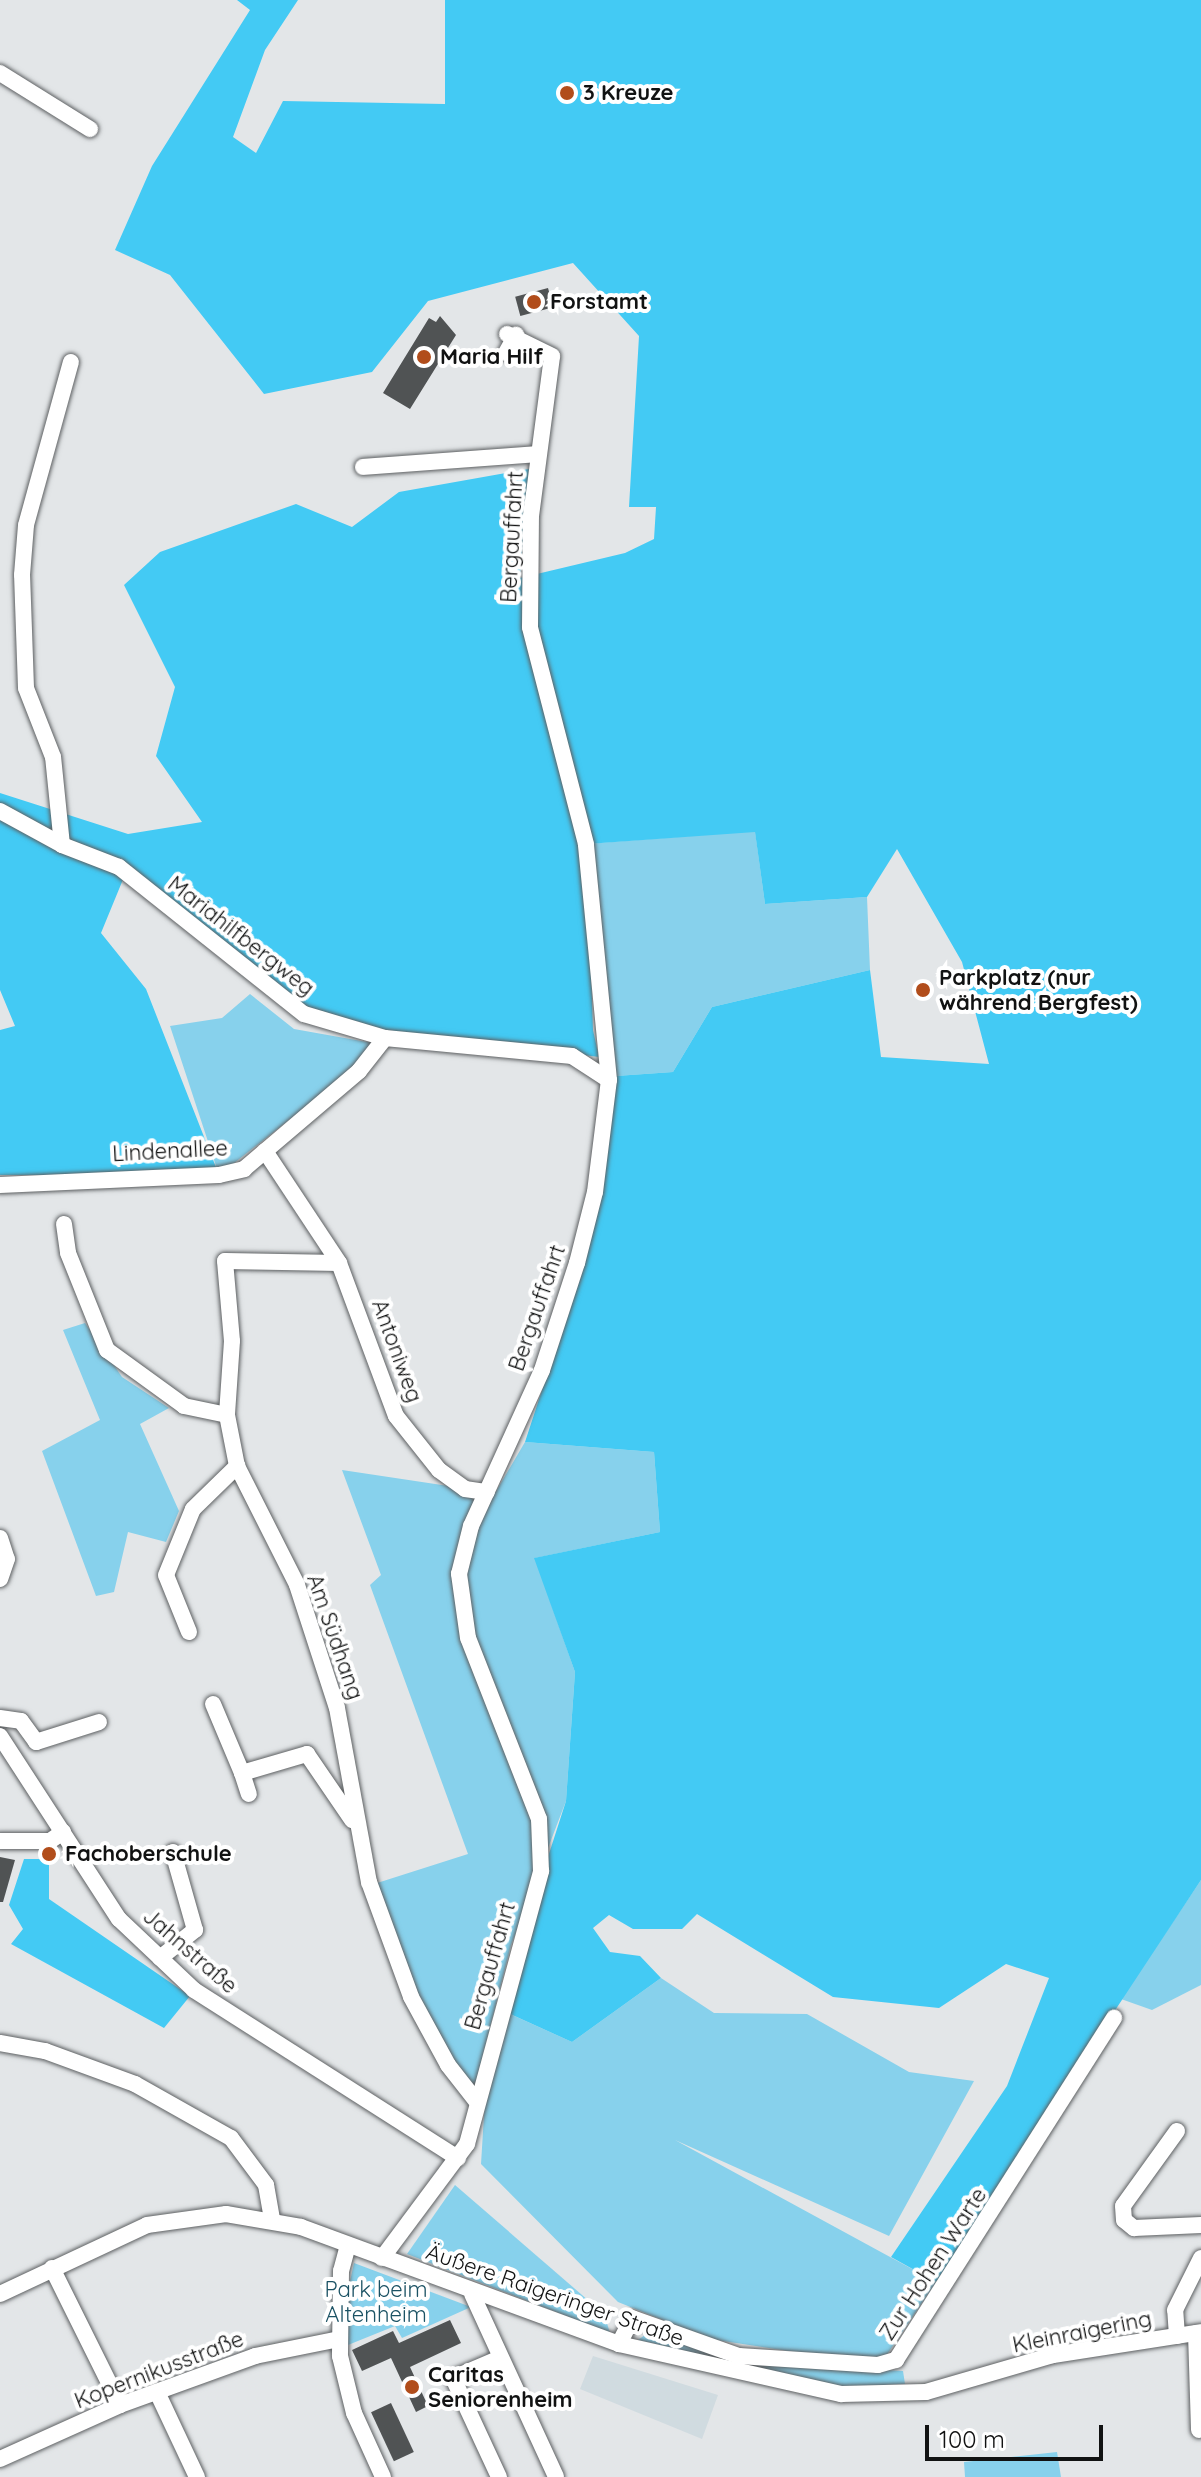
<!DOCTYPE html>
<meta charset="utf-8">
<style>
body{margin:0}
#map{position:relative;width:1201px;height:2477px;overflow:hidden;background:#e3e6e8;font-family:Quicksand,sans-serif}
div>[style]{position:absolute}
.built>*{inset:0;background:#d0dbe0}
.green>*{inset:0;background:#87d1ec}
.forest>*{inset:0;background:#43caf4}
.building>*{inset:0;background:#505354;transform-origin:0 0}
.roads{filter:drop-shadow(0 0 2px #5d6062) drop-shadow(0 0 2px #5d6062)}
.minor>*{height:16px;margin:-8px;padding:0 8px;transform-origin:8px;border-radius:8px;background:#fff}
.dots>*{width:22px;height:22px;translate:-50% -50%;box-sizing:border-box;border:4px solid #fff;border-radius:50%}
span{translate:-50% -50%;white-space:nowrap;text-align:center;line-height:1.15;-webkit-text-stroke:8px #fff;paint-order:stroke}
.poi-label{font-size:22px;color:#111212;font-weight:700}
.left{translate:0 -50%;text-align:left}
.street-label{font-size:22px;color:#111212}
.park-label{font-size:22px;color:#1b5264}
.scale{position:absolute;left:925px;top:2425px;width:178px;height:36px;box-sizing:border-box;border:4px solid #111212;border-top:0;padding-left:10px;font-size:24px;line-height:28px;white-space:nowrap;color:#111212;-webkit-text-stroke:6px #fff;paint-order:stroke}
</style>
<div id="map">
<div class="built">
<div style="clip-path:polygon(593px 2356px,718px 2395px,702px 2439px,580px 2389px)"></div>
</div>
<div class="green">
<div style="clip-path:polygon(755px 831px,765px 904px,867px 897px,870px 970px,712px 1007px,673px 1072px,616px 1076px,586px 844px)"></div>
<div style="clip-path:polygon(250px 994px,294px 1029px,384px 1045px,219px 1175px,170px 1026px,222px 1018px)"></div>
<div style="clip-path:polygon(85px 1323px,122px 1377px,169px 1408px,140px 1424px,179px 1511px,166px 1542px,128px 1532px,114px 1592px,96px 1596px,42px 1451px,100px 1420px,63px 1330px)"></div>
<div style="clip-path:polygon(525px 1442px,654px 1452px,660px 1532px,535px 1558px,575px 1672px,566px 1801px,511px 1945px,474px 2090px,453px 2065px,417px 1995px,374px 1884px,468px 1854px,370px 1585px,381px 1575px,342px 1470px,495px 1493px)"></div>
<div style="clip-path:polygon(1201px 1880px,1201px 1985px,1152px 2010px,1121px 1999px)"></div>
<div style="clip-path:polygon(661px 1978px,714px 2013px,807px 2014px,909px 2072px,974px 2081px,889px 2236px,675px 2140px,936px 2282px,880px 2365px,710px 2339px,618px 2302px,481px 2164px,485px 2099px,510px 2014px,572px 2042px)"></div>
<div style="clip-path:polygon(455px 2185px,604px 2314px,610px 2333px,407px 2254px)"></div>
<div style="clip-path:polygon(354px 2263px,471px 2307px,402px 2338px,395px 2326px,348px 2345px,347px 2295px)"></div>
<div style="clip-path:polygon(649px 2332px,748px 2363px,903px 2371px,905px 2384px,841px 2387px,638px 2340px)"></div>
<div style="clip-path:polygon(1057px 2452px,1061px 2477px,965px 2477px,964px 2462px)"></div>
</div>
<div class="forest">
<div style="clip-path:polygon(237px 0,298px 0,265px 50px,233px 137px,256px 153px,283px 101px,445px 104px,445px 0,1201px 0,1201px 1880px,936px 2282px,891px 2257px,1007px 2086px,1049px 1978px,1006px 1964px,939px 2008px,833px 1997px,697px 1914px,682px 1929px,633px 1929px,609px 1915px,593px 1928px,610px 1952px,640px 1956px,661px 1978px,572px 2042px,499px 2009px,566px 1801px,575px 1672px,534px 1558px,660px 1532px,654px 1452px,525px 1442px,564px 1323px,616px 1076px,673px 1072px,712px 1007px,870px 970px,881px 1057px,989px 1064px,962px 962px,897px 849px,867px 897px,765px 904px,755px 832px,587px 844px,593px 1030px,599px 1057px,306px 1020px,124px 877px,101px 933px,146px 989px,219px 1175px,0 1175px,0 1030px,15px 1026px,0 990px,0 793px,128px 834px,202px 822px,156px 756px,175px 687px,124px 585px,160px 552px,296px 504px,352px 527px,399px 492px,529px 469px,520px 578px,625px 553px,654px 539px,656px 507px,629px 507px,639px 336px,573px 263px,428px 301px,372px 372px,264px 394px,170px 275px,115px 250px,152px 166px,250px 10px)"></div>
<div style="clip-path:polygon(24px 1859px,49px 1859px,49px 1899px,190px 1996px,164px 2028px,11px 1944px,23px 1929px,9px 1905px)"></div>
</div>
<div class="building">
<div style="left:548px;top:288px;width:20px;height:34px;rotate:75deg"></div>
<div style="clip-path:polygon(440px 316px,456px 335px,410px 409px,383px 393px,429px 318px,436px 322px)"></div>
<div style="clip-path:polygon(0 1857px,15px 1860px,3px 1902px,0 1902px)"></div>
<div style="clip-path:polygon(450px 2320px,461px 2343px,410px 2367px,428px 2406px,416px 2412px,391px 2358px,362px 2371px,352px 2350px,393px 2331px,399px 2343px)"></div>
<div style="left:391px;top:2403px;width:54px;height:22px;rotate:65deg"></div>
</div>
<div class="roads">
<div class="minor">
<div style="left:0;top:73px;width:106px;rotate:31.9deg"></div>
<div style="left:506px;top:353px;width:21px;rotate:-61deg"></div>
<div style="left:363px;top:467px;width:175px;rotate:-4.2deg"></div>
<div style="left:0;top:811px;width:71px;rotate:28.7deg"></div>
<div style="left:62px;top:845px;width:61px;rotate:21.1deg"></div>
<div style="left:119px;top:867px;width:236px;rotate:38.5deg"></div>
<div style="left:304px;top:1014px;width:84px;rotate:16.5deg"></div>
<div style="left:385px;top:1038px;width:188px;rotate:5.5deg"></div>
<div style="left:572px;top:1056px;width:44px;rotate:33deg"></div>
<div style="left:62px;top:845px;width:88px;rotate:-95.8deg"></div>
<div style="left:53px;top:757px;width:74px;rotate:-111.4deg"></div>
<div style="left:26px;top:688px;width:113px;rotate:-92deg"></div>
<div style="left:22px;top:575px;width:50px;rotate:-85.4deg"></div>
<div style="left:26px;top:525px;width:169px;rotate:-74.6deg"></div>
<div style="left:265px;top:1151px;width:134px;rotate:56.5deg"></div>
<div style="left:339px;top:1263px;width:163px;rotate:69.6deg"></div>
<div style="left:396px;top:1416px;width:69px;rotate:51.5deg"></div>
<div style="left:439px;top:1470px;width:32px;rotate:36deg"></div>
<div style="left:465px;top:1489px;width:22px;rotate:8deg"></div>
<div style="left:0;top:1185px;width:219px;rotate:-2.6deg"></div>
<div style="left:219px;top:1175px;width:26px;rotate:-13deg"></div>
<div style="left:244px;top:1169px;width:151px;rotate:-40.4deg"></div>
<div style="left:359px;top:1071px;width:42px;rotate:-51.8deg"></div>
<div style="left:64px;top:1224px;width:29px;rotate:82deg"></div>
<div style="left:68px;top:1253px;width:105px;rotate:68.1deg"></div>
<div style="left:107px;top:1350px;width:95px;rotate:36deg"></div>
<div style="left:184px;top:1406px;width:44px;rotate:11.8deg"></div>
<div style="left:339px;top:1263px;width:114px;rotate:-179deg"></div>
<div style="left:225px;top:1261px;width:80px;rotate:85deg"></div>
<div style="left:232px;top:1341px;width:74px;rotate:93.9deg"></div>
<div style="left:227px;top:1415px;width:52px;rotate:78.9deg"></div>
<div style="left:237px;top:1466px;width:133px;rotate:63.2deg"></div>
<div style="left:297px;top:1585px;width:129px;rotate:72deg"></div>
<div style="left:337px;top:1708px;width:177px;rotate:79.6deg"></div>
<div style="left:369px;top:1882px;width:122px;rotate:69.9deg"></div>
<div style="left:411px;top:1997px;width:77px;rotate:61.4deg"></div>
<div style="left:448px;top:2065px;width:47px;rotate:51.9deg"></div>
<div style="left:0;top:1538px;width:22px;rotate:72deg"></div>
<div style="left:7px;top:1559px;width:21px;rotate:109deg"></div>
<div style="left:189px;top:1632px;width:61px;rotate:-112deg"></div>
<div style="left:166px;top:1575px;width:71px;rotate:-67.8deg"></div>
<div style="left:193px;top:1509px;width:62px;rotate:-44.3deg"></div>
<div style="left:213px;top:1704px;width:75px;rotate:67.2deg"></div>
<div style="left:242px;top:1773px;width:68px;rotate:-16.3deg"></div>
<div style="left:307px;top:1754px;width:80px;rotate:55.7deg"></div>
<div style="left:0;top:1718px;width:21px;rotate:8deg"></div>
<div style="left:21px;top:1721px;width:26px;rotate:54deg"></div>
<div style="left:36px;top:1742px;width:66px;rotate:-17.6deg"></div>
<div style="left:0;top:1736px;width:218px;rotate:57deg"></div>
<div style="left:119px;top:1919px;width:103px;rotate:43.4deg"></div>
<div style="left:194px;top:1990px;width:313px;rotate:32.5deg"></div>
<div style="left:242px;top:1773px;width:22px;rotate:72deg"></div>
<div style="left:0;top:1841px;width:50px"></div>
<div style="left:50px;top:1841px;width:16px;rotate:-35deg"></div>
<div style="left:160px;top:1958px;width:45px;rotate:-38.7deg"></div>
<div style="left:195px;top:1930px;width:81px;rotate:-105.8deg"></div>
<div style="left:0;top:2043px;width:46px;rotate:10.1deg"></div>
<div style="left:45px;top:2051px;width:96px;rotate:20.1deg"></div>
<div style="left:135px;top:2084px;width:110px;rotate:29.4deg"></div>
<div style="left:231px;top:2138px;width:59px;rotate:53.3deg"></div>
<div style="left:266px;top:2185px;width:34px;rotate:80deg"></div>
<div style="left:1177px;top:2131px;width:92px;rotate:125.8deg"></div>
<div style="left:1123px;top:2206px;width:14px;rotate:86deg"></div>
<div style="left:1124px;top:2220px;width:13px;rotate:39deg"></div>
<div style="left:1134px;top:2228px;width:67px;rotate:-2.6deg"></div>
<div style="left:348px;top:2245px;width:27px;rotate:105deg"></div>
<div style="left:341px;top:2271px;width:85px;rotate:90.7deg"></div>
<div style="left:340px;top:2356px;width:59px;rotate:76.2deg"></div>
<div style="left:354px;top:2413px;width:70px;rotate:65.6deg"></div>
<div style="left:382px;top:2258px;width:142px;rotate:-53.3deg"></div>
<div style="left:467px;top:2144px;width:283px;rotate:-74.8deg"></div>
<div style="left:541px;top:1871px;width:52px;rotate:-92.2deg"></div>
<div style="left:539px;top:1819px;width:194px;rotate:-111.4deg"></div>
<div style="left:468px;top:1638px;width:65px;rotate:-98deg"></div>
<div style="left:459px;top:1574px;width:49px;rotate:-76deg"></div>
<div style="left:471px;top:1526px;width:171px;rotate:-65.5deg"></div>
<div style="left:542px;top:1370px;width:113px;rotate:-71.9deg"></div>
<div style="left:577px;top:1263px;width:73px;rotate:-75.8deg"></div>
<div style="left:595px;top:1192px;width:113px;rotate:-82.9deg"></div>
<div style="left:609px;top:1080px;width:237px;rotate:-95.6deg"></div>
<div style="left:586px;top:844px;width:224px;rotate:-104.5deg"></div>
<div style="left:530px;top:627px;width:111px;rotate:-89.5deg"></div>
<div style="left:531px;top:516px;width:161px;rotate:-82.5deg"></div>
<div style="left:552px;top:356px;width:50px;rotate:-153.9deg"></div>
<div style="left:52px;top:2268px;width:153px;rotate:63.6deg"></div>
<div style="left:0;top:2294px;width:162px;rotate:-25.1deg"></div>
<div style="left:147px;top:2225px;width:80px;rotate:-7.9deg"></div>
<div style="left:226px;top:2214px;width:76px;rotate:9.8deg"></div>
<div style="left:301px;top:2227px;width:339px;rotate:20.2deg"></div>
<div style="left:619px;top:2344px;width:228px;rotate:12.7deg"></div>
<div style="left:841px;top:2394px;width:85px;rotate:-1.3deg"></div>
<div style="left:926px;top:2392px;width:132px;rotate:-16.2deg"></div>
<div style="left:1053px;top:2355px;width:150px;rotate:-8.8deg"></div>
<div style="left:472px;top:2294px;width:201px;rotate:65.3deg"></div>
<div style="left:1196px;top:2333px;width:97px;rotate:88.2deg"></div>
<div style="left:1177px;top:2336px;width:26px;rotate:-94deg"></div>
<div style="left:1175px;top:2310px;width:58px;rotate:-63.4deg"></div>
<div style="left:619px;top:2344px;width:29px;rotate:-63deg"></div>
<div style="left:632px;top:2318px;width:114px;rotate:19.6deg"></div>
<div style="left:739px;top:2356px;width:139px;rotate:3.7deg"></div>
<div style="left:878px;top:2365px;width:19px;rotate:-16deg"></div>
<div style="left:896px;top:2360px;width:406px;rotate:-57.5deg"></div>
<div style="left:157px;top:2392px;width:94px;rotate:64.8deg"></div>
<div style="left:0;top:2459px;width:132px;rotate:-24.2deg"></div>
<div style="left:120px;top:2405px;width:144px;rotate:-19.9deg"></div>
<div style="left:255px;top:2356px;width:86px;rotate:-11.4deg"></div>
<div style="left:499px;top:2477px;width:109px;rotate:-114.9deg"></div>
<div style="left:453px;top:2378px;width:51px;rotate:-23.1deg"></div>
</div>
</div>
<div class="dots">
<div style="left:567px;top:93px;background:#b14d1b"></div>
<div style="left:534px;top:302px;background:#b14d1b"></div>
<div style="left:424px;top:357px;background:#b14d1b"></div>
<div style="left:923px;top:990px;background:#b14d1b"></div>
<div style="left:49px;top:1854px;background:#b14d1b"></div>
<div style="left:412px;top:2387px;background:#b14d1b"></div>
</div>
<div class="poi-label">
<span class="left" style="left:583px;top:93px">3 Kreuze</span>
<span class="left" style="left:550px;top:302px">Forstamt</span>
<span class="left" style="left:440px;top:357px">Maria Hilf</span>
<span class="left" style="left:939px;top:990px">Parkplatz (nur<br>während Bergfest)</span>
<span class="left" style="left:65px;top:1854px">Fachoberschule</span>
<span class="left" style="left:428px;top:2387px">Caritas<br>Seniorenheim</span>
</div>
<div class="street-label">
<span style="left:512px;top:537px;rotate:-87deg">Bergauffahrt</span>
<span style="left:241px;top:936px;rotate:38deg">Mariahilfbergweg</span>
<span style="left:170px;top:1151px;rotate:-3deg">Lindenallee</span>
<span style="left:537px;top:1308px;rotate:-71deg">Bergauffahrt</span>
<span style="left:397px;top:1351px;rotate:70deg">Antoniweg</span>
<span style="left:335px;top:1637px;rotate:71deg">Am Südhang</span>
<span style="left:190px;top:1951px;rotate:41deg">Jahnstraße</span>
<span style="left:490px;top:1966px;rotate:-74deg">Bergauffahrt</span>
<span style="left:933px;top:2264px;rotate:-57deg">Zur Hohen Warte</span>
<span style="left:555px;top:2295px;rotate:19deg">Äußere Raigeringer Straße</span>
<span style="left:1082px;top:2332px;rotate:-11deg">Kleinraigering</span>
<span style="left:159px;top:2370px;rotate:-21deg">Kopernikusstraße</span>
</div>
<div class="park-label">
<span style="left:376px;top:2302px">Park beim<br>Altenheim</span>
</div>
<div class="scale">100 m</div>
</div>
